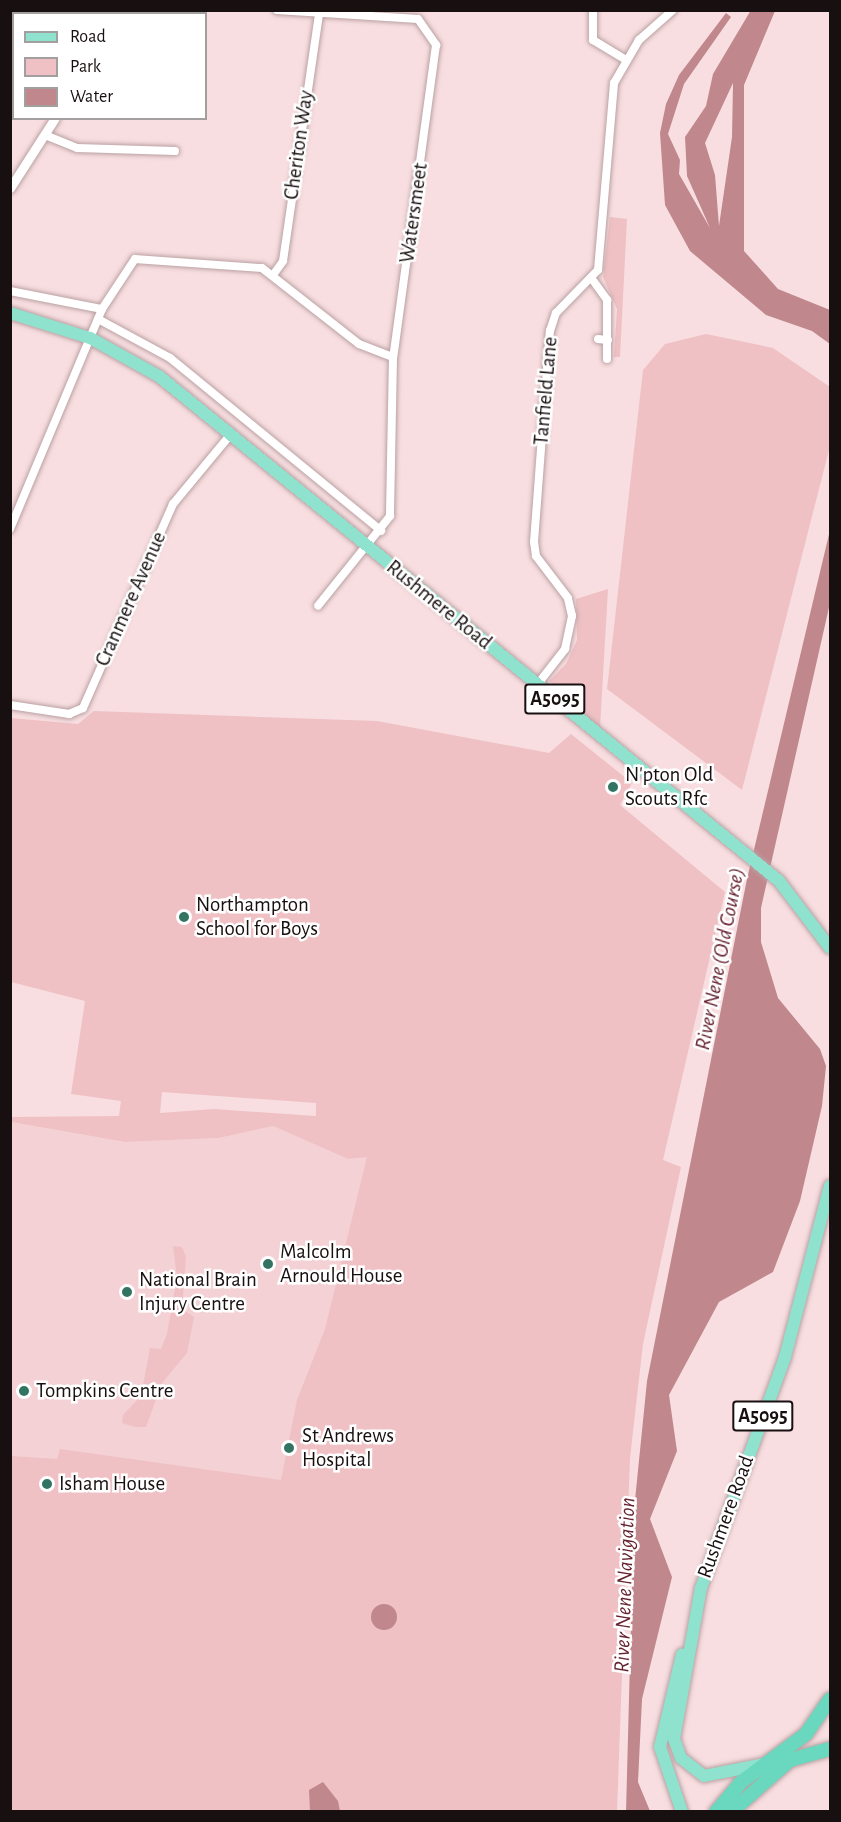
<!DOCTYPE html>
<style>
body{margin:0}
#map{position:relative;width:841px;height:1822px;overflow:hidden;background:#f8dee0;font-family:"Alegreya Sans",sans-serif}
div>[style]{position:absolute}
.built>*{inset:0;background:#f4d1d4}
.green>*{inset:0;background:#efc1c5}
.water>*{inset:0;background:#c0878d}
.round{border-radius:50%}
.roads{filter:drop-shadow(0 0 2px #baa1a3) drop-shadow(0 0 2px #baa1a3)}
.minor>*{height:8px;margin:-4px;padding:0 4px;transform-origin:4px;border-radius:4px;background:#fff}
.tertiary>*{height:9px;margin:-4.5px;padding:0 4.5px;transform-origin:4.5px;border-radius:4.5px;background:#fff}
.primary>*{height:12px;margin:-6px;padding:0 6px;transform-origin:6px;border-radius:6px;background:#8fe2ce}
.trunk>*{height:14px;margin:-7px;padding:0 7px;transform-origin:7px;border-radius:7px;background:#6ad8be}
.dots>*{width:16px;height:16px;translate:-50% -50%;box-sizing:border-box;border:3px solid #fff;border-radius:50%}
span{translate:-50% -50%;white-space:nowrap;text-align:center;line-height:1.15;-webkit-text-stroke:5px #fff;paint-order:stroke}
.shield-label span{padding:2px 4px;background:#fff;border:2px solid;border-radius:4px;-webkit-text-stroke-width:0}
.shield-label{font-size:20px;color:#180f10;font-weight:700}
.street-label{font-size:21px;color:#180f10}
.poi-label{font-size:21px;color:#180f10}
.left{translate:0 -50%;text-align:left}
.water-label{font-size:22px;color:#67222f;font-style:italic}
.frame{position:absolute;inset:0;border:12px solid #180f10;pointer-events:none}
.legend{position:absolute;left:12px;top:12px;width:195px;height:108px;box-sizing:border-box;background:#fff;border:2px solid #a39f9f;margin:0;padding:8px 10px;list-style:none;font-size:18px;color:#180f10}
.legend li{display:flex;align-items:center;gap:12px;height:30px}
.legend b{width:30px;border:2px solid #a39f9f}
</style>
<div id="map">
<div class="built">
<div style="clip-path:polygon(10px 1122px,125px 1142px,219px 1138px,273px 1126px,348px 1159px,387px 1154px,564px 1194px,11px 1811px)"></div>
</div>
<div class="green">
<div style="clip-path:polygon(610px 217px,627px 219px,620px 357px,614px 357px,617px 309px,603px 277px)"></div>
<div style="clip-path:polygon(706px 334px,773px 348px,830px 387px,830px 446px,742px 790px,607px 689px,643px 370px,665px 344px)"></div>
<div style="clip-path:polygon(608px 589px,600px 728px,549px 681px,566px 664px,577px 640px,576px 599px)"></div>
<div style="clip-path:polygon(evenodd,94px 711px,377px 721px,549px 753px,571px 734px,632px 783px,620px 805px,725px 892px,663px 1160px,681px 1167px,643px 1344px,630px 1458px,617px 1811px,11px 1811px,11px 1456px,57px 1459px,60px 1449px,281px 1480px,297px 1400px,325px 1329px,367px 1157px,348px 1159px,273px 1126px,219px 1138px,125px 1142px,11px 1122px,11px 1117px,119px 1116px,121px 1101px,71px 1094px,85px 1001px,11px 982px,11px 718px,78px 724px,94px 711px,162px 1092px,316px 1103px,316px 1116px,214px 1109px,160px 1113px,162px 1092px)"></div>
<div style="clip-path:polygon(173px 1246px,182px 1247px,186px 1257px,182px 1309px,194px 1317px,187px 1353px,162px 1383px,146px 1427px,135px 1427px,122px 1423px,123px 1415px,141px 1396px,150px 1348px,161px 1349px,167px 1334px,177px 1277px)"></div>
</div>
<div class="water">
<div style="clip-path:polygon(evenodd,751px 10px,775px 11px,744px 85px,744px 251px,778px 289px,830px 310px,830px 344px,812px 331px,766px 315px,690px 251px,665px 205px,660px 133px,666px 104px,679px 75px,726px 13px,731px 17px,684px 84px,668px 134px,680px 160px,679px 174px,710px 228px,687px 176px,685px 137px,706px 106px,713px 74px,751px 10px,733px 83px,732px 137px,719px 226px,715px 175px,705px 143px,733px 83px)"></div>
<div style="clip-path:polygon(830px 530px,830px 603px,761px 908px,761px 942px,778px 998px,820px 1049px,826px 1066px,822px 1106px,800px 1201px,773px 1272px,719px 1302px,669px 1395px,677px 1451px,650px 1519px,672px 1577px,642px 1699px,638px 1782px,650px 1811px,626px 1812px,634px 1510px,647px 1381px,747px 879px)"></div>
<div class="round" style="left:371px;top:1604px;width:26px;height:26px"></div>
<div style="clip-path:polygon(323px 1782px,338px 1801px,340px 1811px,310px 1811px,309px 1790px)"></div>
</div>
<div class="roads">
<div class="minor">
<div style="left:277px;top:10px;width:141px;rotate:3.7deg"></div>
<div style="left:418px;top:19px;width:32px;rotate:55deg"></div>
<div style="left:436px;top:45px;width:315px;rotate:97.8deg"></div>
<div style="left:393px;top:357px;width:159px;rotate:91.1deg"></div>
<div style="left:390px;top:516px;width:115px;rotate:128.7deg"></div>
<div style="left:593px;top:10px;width:30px;rotate:90deg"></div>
<div style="left:593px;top:40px;width:37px;rotate:31deg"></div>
<div style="left:45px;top:135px;width:35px;rotate:22deg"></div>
<div style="left:77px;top:148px;width:98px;rotate:1.8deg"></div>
<div style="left:273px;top:275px;width:17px;rotate:-54deg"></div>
<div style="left:283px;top:261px;width:251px;rotate:-81.7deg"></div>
<div style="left:592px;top:279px;width:26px;rotate:54deg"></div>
<div style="left:607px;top:300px;width:59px;rotate:90deg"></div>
<div style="left:10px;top:291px;width:94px;rotate:11.1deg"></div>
<div style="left:98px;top:319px;width:82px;rotate:28.4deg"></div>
<div style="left:170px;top:358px;width:273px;rotate:39.3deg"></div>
<div style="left:598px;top:339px;width:10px;rotate:6deg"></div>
<div style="left:10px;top:529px;width:238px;rotate:-67.3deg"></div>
<div style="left:102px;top:309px;width:60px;rotate:-56.6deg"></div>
<div style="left:135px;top:259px;width:127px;rotate:4.1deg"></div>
<div style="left:262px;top:268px;width:123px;rotate:38.1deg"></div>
<div style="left:359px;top:344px;width:36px;rotate:21deg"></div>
<div style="left:537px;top:685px;width:46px;rotate:-52.1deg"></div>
<div style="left:565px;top:649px;width:34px;rotate:-78deg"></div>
<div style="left:572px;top:616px;width:18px;rotate:-103deg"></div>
<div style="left:568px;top:598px;width:53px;rotate:-127.3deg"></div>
<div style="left:536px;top:556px;width:14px;rotate:-98deg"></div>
<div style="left:534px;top:542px;width:212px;rotate:-85.7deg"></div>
<div style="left:550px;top:331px;width:19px;rotate:-72deg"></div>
<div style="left:556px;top:313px;width:60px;rotate:-45.7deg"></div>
<div style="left:598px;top:270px;width:188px;rotate:-85.1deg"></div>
<div style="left:614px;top:83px;width:50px;rotate:-59.8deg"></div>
<div style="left:639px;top:40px;width:45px;rotate:-41.4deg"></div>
<div style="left:10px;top:705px;width:60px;rotate:8.7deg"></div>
<div style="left:69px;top:714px;width:15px;rotate:-23deg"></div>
<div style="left:83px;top:708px;width:223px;rotate:-66.2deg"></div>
<div style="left:173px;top:504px;width:89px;rotate:-50.4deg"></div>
</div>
<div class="tertiary">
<div style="left:124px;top:14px;width:4px;rotate:-63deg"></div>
<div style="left:10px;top:188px;width:83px;rotate:-57.3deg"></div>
</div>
<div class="primary">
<div style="left:10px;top:313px;width:84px;rotate:17.4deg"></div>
<div style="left:90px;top:338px;width:80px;rotate:29.1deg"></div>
<div style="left:160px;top:377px;width:798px;rotate:39.15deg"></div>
<div style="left:779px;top:881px;width:84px;rotate:52.7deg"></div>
<div style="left:765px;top:1764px;width:62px;rotate:168.9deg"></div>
<div style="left:704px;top:1776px;width:29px;rotate:-142deg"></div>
<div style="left:681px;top:1758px;width:20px;rotate:-110deg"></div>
<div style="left:674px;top:1739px;width:153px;rotate:-79.9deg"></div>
<div style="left:701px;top:1588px;width:246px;rotate:-70deg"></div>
<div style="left:785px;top:1357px;width:177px;rotate:-75.3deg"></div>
<div style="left:682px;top:1812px;width:69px;rotate:-108.7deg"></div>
<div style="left:660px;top:1747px;width:95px;rotate:-76.6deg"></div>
</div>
<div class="trunk">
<div style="left:716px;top:1812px;width:38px;rotate:-50deg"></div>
<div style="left:740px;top:1783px;width:82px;rotate:-36.6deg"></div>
<div style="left:806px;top:1734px;width:42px;rotate:-55.6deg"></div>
<div style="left:731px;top:1812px;width:79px;rotate:-41.4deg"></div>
<div style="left:790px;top:1760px;width:41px;rotate:-15.4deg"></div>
</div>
</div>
<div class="dots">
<div style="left:613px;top:787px;background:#337362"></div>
<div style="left:184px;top:917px;background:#337362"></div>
<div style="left:268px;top:1264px;background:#337362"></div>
<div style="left:127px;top:1292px;background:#337362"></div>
<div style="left:24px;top:1391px;background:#337362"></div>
<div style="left:289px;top:1448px;background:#337362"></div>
<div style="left:47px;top:1484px;background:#337362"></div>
</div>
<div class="shield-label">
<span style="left:555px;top:699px">A5095</span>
<span style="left:763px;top:1416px">A5095</span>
</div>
<div class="street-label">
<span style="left:299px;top:145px;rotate:-82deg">Cheriton Way</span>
<span style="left:414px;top:213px;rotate:-82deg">Watersmeet</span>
<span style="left:546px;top:391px;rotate:-85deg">Tanfield Lane</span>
<span style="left:131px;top:599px;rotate:-66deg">Cranmere Avenue</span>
<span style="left:439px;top:605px;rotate:39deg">Rushmere Road</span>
<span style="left:726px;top:1517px;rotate:-70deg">Rushmere Road</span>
</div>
<div class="poi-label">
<span class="left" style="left:625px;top:787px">N'pton Old<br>Scouts Rfc</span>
<span class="left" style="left:196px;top:917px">Northampton<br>School for Boys</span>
<span class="left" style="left:280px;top:1264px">Malcolm<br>Arnould House</span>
<span class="left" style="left:139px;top:1292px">National Brain<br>Injury Centre</span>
<span class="left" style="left:36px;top:1391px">Tompkins Centre</span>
<span class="left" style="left:302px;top:1448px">St Andrews<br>Hospital</span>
<span class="left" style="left:59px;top:1484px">Isham House</span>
</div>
<div class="water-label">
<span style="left:720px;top:959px;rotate:-79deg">River Nene (Old Course)</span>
<span style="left:625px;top:1585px;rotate:-88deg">River Nene Navigation</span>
</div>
<div class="frame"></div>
<ul class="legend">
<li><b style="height:8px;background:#8fe2ce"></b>Road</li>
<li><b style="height:16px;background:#efc1c5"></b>Park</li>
<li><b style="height:16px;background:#c0878d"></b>Water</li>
</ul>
</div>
